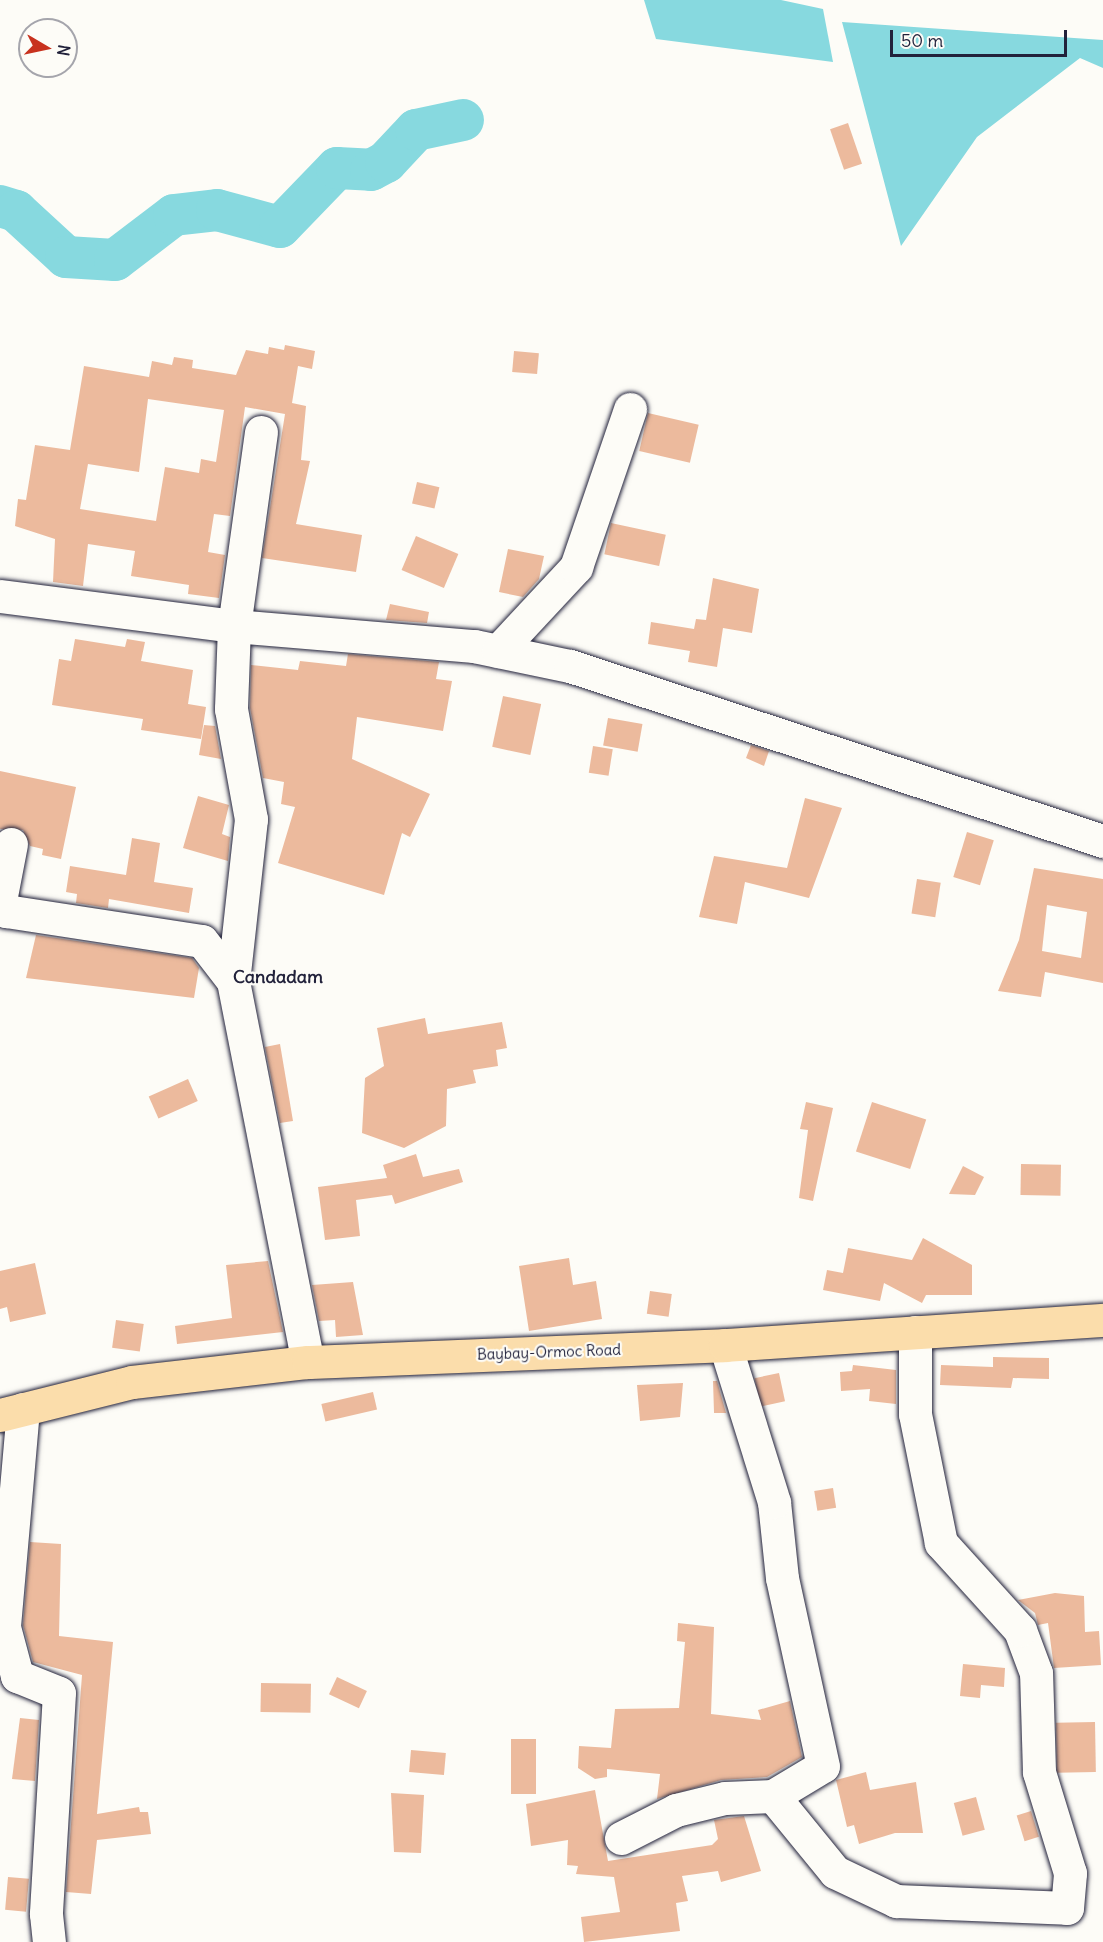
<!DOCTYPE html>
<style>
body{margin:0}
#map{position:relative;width:1103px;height:1942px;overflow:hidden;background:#fdfcf7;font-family:Delius,sans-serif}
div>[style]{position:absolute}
.water>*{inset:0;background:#87d9df}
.river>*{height:42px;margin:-21px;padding:0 21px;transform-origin:21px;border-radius:21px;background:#87d9df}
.building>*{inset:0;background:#ecba9d;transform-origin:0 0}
.roads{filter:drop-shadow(0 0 2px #22223b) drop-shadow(0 0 2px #22223b)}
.minor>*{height:33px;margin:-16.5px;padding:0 16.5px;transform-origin:16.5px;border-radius:16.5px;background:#fdfcf7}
.highway>*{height:33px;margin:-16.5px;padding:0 16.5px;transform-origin:16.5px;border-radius:16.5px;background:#fbddab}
span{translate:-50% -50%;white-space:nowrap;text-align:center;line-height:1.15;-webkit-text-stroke:4.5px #fdfcf7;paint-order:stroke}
.street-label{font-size:15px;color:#22223b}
.quarter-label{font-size:18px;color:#22223b;font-weight:700}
.north{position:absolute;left:18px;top:18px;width:60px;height:60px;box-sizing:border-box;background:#fdfcf7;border:2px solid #a5a5ac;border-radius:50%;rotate:99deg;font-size:16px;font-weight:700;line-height:24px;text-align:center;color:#22223b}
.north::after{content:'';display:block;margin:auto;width:21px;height:27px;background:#c8321e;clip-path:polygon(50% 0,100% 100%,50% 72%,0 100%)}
.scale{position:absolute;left:890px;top:30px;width:177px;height:27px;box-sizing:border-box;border:3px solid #22223b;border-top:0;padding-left:8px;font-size:18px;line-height:21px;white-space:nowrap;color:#22223b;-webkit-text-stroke:4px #fdfcf7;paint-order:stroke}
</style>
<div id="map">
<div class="water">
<div style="clip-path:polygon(644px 0,781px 0,823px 9px,833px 62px,656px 39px)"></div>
<div style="clip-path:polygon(842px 22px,1103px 40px,1103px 68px,1080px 58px,977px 137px,901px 246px)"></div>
</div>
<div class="river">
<div style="left:0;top:206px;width:17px;rotate:17deg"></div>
<div style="left:16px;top:211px;width:68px;rotate:42.6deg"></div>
<div style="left:66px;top:257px;width:49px;rotate:3.5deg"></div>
<div style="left:115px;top:260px;width:74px;rotate:-37.3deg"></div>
<div style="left:174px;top:215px;width:43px;rotate:-6.6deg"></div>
<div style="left:217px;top:210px;width:65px;rotate:15.1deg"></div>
<div style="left:280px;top:227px;width:82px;rotate:-46deg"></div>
<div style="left:337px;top:168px;width:34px;rotate:3deg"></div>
<div style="left:371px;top:170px;width:17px;rotate:-28deg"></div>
<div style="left:386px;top:162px;width:44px;rotate:-46.8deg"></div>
<div style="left:416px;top:130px;width:48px;rotate:-12deg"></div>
</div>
<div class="building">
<div style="left:848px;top:123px;width:43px;height:19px;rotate:71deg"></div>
<div style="clip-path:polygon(evenodd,285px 345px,315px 351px,312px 369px,298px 366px,292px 403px,306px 406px,301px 460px,310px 461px,296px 524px,362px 535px,356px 572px,262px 558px,285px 414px,245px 407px,230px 516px,214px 514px,208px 552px,225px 555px,219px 598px,188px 594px,189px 585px,131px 576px,135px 551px,88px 544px,83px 586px,53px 582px,55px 539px,15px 526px,18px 499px,26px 500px,35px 445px,70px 450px,84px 366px,149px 377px,152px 361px,172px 365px,174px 357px,193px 360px,192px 368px,236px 375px,246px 350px,268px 354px,269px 347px,284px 350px,285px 345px,148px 399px,224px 410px,216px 462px,201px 459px,199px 473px,165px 467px,156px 521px,80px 509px,88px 464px,139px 472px,148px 399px)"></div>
<div style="left:514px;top:351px;width:25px;height:21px;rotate:5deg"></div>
<div style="left:648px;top:413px;width:52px;height:39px;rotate:13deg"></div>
<div style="left:417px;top:482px;width:23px;height:22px;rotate:13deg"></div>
<div style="left:611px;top:523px;width:56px;height:32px;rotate:12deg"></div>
<div style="left:416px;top:536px;width:46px;height:37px;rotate:23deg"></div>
<div style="clip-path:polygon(508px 549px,544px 556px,539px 579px,523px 597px,499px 592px)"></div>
<div style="clip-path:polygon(713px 578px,759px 589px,752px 633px,723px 628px,717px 667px,688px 662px,690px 651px,648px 644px,651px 622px,694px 629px,696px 619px,706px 620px)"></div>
<div style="clip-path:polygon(390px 604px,429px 612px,427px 623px,386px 620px)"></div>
<div style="clip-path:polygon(75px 639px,125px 647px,127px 639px,145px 642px,141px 661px,193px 670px,188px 704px,206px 707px,201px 739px,141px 730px,143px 719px,52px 705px,59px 659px,71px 661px)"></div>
<div style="clip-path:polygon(348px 654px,439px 662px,436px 679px,452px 681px,443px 731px,357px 717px,352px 759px,430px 794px,410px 837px,402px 833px,384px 895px,278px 863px,295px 807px,281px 804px,284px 782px,263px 778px,250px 708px,251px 665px,298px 670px,300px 661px,346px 666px)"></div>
<div style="left:503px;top:696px;width:39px;height:52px;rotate:12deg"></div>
<div style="left:608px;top:718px;width:35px;height:28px;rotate:10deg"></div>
<div style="clip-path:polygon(204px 725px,215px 726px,221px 759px,199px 755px)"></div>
<div style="clip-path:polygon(751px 745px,769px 751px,764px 766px,746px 758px)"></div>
<div style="left:593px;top:746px;width:20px;height:27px;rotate:9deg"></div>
<div style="clip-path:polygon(0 771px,76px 787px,61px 859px,42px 855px,43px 849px,30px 846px,23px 830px,0 829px)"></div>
<div style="clip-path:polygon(198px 796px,229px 805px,222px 834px,230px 837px,228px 861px,183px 848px)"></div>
<div style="clip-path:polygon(805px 798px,842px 808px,809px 898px,745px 882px,737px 924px,699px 917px,714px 856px,787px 868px)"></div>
<div style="left:967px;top:832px;width:28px;height:47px;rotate:17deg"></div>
<div style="clip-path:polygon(132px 838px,160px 843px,154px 882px,193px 888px,189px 913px,109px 899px,108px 908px,76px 903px,77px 894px,66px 892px,70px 866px,126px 875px)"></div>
<div style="clip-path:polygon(evenodd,1034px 868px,1103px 879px,1103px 983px,1045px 972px,1041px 997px,998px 991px,1019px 940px,1034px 868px,1047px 905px,1087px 912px,1081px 958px,1042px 951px,1047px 905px)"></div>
<div style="left:917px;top:879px;width:24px;height:35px;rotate:9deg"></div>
<div style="clip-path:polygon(36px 935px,192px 958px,199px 968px,194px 998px,26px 978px)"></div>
<div style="clip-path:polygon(425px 1018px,428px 1034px,502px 1022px,507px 1048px,496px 1050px,498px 1066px,473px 1070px,476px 1083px,447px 1089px,446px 1126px,404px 1148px,362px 1133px,365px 1078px,384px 1066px,377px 1028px)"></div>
<div style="clip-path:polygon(280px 1044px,293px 1121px,280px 1123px,265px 1047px)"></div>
<div style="left:188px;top:1079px;width:24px;height:43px;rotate:66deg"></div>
<div style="clip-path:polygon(806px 1102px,833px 1108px,813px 1201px,799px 1198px,808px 1130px,800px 1129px)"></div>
<div style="left:872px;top:1102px;width:57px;height:52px;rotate:18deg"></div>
<div style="clip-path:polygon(416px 1154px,423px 1177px,459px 1169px,463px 1182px,395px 1204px,392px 1195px,356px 1200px,360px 1236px,325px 1240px,318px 1187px,387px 1178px,383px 1165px)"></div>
<div style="left:1021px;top:1164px;width:40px;height:31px;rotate:1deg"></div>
<div style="clip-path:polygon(963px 1166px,984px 1177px,975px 1195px,949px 1194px)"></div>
<div style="clip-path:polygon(923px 1238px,972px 1265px,972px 1295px,926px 1295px,922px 1303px,884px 1283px,880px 1301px,823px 1290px,827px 1270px,843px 1273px,848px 1248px,912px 1260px)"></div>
<div style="clip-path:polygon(569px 1258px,573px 1285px,596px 1281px,602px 1319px,529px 1331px,519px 1266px)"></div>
<div style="clip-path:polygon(268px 1261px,283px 1332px,177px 1344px,175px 1326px,232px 1318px,226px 1265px)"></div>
<div style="clip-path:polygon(35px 1263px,46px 1314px,10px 1322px,7px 1307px,0 1309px,0 1271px)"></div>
<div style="clip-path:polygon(353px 1282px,363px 1335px,336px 1337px,335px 1320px,319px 1321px,312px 1285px)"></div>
<div style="left:650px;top:1291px;width:22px;height:23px;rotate:8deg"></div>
<div style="left:116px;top:1320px;width:28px;height:28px;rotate:8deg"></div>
<div style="clip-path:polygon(993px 1357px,1049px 1358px,1049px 1379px,1013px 1378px,1011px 1388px,940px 1385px,941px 1365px,993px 1367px)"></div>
<div style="clip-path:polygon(853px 1365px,896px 1370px,896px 1404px,869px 1401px,870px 1389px,841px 1391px,840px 1372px,852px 1371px)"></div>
<div style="left:779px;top:1373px;width:29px;height:25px;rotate:78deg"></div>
<div style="clip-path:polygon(713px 1381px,717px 1381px,726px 1413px,714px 1413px)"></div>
<div style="clip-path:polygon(683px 1383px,680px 1417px,640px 1421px,637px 1385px)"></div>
<div style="left:373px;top:1392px;width:18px;height:53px;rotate:77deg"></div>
<div style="left:833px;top:1488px;width:20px;height:19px;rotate:81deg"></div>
<div style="clip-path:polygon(30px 1542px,61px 1544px,59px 1636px,113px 1642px,97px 1814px,139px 1807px,140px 1812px,148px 1812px,151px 1834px,97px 1840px,91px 1894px,66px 1892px,82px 1675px,33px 1662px,23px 1625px)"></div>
<div style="clip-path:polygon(1055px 1593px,1084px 1596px,1085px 1632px,1099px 1631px,1101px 1665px,1054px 1668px,1048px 1623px,1038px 1625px,1035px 1613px,1018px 1600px)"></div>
<div style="clip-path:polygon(678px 1623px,714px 1627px,711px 1714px,761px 1720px,758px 1710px,790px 1701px,802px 1757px,767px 1777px,721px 1780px,657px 1799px,660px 1774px,607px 1769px,607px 1777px,595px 1779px,578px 1768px,579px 1746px,611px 1748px,615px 1709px,679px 1708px,685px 1642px,677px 1641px)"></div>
<div style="clip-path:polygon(963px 1664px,1005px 1668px,1004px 1687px,981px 1685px,980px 1698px,960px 1696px)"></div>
<div style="left:337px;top:1677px;width:33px;height:19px;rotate:25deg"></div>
<div style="left:261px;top:1683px;width:50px;height:29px;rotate:1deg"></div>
<div style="clip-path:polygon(20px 1718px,39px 1720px,35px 1781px,12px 1779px)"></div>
<div style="left:1095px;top:1722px;width:50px;height:39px;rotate:89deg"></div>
<div style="left:511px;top:1739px;width:25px;height:55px"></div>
<div style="left:411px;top:1750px;width:35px;height:22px;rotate:5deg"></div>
<div style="clip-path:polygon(866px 1772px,870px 1790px,916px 1782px,923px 1833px,895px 1833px,859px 1844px,854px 1825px,847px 1827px,836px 1780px)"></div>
<div style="clip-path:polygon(595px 1790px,608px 1861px,712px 1845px,718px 1839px,714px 1820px,744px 1816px,761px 1871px,721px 1882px,718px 1871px,682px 1876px,688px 1901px,676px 1903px,680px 1931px,584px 1942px,581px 1917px,620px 1912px,614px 1877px,576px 1874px,578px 1866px,567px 1865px,568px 1840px,531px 1846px,526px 1804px)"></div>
<div style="clip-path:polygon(391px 1793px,424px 1795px,421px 1853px,394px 1852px)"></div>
<div style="left:976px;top:1797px;width:34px;height:23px;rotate:75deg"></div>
<div style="left:1031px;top:1811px;width:27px;height:15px;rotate:73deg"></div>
<div style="left:8px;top:1877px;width:21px;height:33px;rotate:5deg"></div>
</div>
<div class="roads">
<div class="minor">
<div style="left:261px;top:432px;width:196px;rotate:97.9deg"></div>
<div style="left:234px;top:626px;width:83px;rotate:92.1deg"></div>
<div style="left:231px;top:709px;width:112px;rotate:79.7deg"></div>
<div style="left:251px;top:819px;width:163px;rotate:96.3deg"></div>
<div style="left:233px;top:981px;width:388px;rotate:78.9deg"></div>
<div style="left:0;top:596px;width:236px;rotate:7.3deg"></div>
<div style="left:234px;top:626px;width:241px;rotate:4.8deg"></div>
<div style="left:474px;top:646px;width:98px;rotate:11.8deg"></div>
<div style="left:570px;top:666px;width:561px;rotate:18.18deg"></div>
<div style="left:498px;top:651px;width:115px;rotate:-47.1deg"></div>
<div style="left:576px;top:567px;width:167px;rotate:-71.1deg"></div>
<div style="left:11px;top:844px;width:58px;rotate:100.9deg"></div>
<div style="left:0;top:901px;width:12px;rotate:59deg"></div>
<div style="left:6px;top:911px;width:198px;rotate:8.7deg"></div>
<div style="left:202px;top:941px;width:51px;rotate:52.2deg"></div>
<div style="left:23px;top:1409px;width:219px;rotate:95deg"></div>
<div style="left:4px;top:1627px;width:51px;rotate:75.1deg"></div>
<div style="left:17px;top:1676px;width:45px;rotate:22deg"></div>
<div style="left:59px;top:1693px;width:221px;rotate:93.4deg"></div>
<div style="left:46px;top:1914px;width:28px;rotate:84deg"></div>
<div style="left:773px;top:1796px;width:98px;rotate:50.8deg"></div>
<div style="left:835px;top:1872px;width:68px;rotate:25.4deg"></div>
<div style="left:896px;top:1901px;width:171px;rotate:2.3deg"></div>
<div style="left:1067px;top:1908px;width:35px;rotate:-85deg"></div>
<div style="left:1070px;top:1873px;width:106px;rotate:-107.1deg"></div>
<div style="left:1039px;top:1772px;width:99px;rotate:-91.7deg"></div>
<div style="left:1036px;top:1673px;width:46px;rotate:-110.4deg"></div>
<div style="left:1020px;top:1630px;width:118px;rotate:-132.2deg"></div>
<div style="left:941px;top:1543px;width:132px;rotate:-101.4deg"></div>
<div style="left:915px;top:1414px;width:82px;rotate:-90deg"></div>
<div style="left:621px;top:1838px;width:62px;rotate:-27deg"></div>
<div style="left:676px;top:1810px;width:50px;rotate:-13.8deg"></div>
<div style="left:725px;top:1798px;width:48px;rotate:-2.4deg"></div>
<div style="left:773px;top:1796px;width:58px;rotate:-31deg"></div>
<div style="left:823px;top:1766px;width:192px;rotate:-102.3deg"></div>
<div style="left:782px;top:1578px;width:76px;rotate:-96deg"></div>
<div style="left:774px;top:1502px;width:164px;rotate:-107.3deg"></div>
</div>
<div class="highway">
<div style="left:0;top:1415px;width:136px;rotate:-14deg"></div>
<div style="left:132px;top:1382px;width:177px;rotate:-6.5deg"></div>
<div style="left:308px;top:1362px;width:417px;rotate:-2.3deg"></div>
<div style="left:725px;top:1345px;width:379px;rotate:-3.8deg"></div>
</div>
</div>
<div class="street-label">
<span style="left:549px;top:1352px;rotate:-2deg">Baybay-Ormoc Road</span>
</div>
<div class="quarter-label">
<span style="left:278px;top:977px">Candadam</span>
</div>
<div class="north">N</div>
<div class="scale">50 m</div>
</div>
